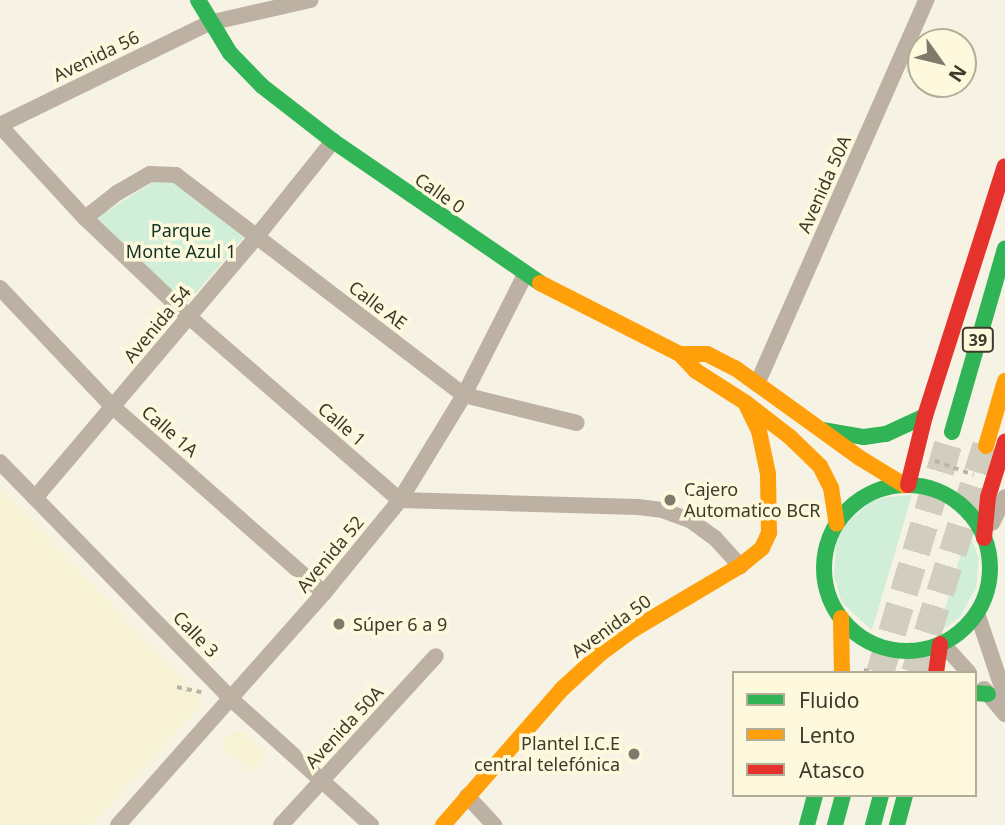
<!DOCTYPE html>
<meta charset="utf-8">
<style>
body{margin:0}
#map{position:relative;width:1005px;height:825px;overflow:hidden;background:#f6f3e4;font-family:"Noto Sans",sans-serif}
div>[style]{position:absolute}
.built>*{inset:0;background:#f8f2d4}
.green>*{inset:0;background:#d0eed8}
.highway-tunnel>*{height:28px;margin-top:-14px;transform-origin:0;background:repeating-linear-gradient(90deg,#d1cebf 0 28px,transparent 0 42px)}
.path>*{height:3.5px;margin-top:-1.75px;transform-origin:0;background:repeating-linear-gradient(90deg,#bab3a8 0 5px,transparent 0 10px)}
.street>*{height:16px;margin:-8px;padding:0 8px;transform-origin:8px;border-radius:8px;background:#bdb1a3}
.fast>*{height:16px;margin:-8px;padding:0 8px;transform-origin:8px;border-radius:8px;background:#30b455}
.fast>.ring{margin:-8px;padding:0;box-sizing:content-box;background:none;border:16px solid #30b455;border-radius:50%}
.slow>*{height:16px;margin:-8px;padding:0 8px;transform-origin:8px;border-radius:8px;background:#ff9f0a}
.jam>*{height:16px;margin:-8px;padding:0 8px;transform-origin:8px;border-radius:8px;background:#e5322d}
.dots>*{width:19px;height:19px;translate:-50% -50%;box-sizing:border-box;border:4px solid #fef9dc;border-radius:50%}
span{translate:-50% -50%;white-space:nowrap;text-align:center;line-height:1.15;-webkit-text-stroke:7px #fef9dc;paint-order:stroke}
.shield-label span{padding:2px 5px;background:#fef9dc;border:2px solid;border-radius:5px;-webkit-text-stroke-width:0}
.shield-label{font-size:16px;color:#3d3a2c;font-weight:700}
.street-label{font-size:18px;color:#3d3a2c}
.park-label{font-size:18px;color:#103326}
.poi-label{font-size:18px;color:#3d3a2c}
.left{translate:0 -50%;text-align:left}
.right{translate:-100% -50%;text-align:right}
.legend{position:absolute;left:732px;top:671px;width:245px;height:126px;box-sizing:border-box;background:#fef9dc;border:2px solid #b1ad96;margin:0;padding:9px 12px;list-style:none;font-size:21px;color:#3d3a2c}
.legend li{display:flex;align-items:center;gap:14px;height:35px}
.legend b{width:35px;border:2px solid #b1ad96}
.north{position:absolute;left:907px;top:28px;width:70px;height:70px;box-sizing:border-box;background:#fef9dc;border:2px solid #b1ad96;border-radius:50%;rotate:124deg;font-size:19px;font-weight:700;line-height:28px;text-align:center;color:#3d3a2c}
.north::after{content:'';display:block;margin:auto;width:24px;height:32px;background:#7e7b6c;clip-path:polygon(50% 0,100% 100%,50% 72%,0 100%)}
</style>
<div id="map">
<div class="built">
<div style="clip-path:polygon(0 487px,204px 702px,92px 825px,0 825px)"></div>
<div style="clip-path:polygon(231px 733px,244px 733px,267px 754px,251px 772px,221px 745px)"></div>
</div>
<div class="green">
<div style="clip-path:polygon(153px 182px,178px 183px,244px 237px,184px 307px,96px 218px)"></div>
<div style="clip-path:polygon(912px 495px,872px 630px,842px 603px,834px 576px,836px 544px,845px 525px,870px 502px,887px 497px)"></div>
<div style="clip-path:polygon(968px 529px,979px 559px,976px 588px,960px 617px,938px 633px)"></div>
</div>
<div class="highway-tunnel">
<div style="left:880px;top:673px;width:252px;rotate:-73.4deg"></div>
<div style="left:915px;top:673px;width:238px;rotate:-72.6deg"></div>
</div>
<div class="path">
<div style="left:935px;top:461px;width:41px;rotate:19.7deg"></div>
<div style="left:864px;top:670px;width:10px;rotate:17deg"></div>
<div style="left:177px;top:687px;width:25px;rotate:12deg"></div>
</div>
<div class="street">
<div style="left:0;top:125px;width:233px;rotate:-26deg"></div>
<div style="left:209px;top:23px;width:104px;rotate:-12.8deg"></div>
<div style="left:0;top:126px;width:125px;rotate:47.3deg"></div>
<div style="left:85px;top:218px;width:142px;rotate:43.6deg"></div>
<div style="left:188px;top:316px;width:281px;rotate:41deg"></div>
<div style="left:400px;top:500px;width:238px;rotate:1.7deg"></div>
<div style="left:638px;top:507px;width:24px;rotate:7deg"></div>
<div style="left:662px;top:510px;width:30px;rotate:20deg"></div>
<div style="left:690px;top:520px;width:31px;rotate:36deg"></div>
<div style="left:715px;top:538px;width:38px;rotate:48deg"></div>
<div style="left:85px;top:218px;width:41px;rotate:-38deg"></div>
<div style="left:117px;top:193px;width:38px;rotate:-30deg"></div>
<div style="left:150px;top:174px;width:26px;rotate:2deg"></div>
<div style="left:176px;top:175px;width:362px;rotate:37.4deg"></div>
<div style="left:464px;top:395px;width:116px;rotate:13.9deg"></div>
<div style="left:0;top:288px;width:164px;rotate:46.5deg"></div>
<div style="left:113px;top:407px;width:281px;rotate:41.4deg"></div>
<div style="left:757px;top:384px;width:420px;rotate:-66.2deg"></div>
<div style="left:0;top:462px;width:330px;rotate:45.7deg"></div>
<div style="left:230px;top:698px;width:190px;rotate:42deg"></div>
<div style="left:35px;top:498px;width:343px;rotate:-49.7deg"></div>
<div style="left:257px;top:236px;width:122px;rotate:-51.3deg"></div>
<div style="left:992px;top:523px;width:29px;rotate:-63deg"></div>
<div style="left:977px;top:613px;width:88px;rotate:71.4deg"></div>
<div style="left:942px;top:643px;width:40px;rotate:48deg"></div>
<div style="left:984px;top:689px;width:33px;rotate:50deg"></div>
<div style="left:467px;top:796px;width:40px;rotate:47deg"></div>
<div style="left:118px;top:825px;width:310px;rotate:-48.4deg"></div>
<div style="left:324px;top:593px;width:120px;rotate:-50.7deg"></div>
<div style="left:400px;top:500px;width:123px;rotate:-58.6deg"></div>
<div style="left:464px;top:395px;width:135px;rotate:-63.1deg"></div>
<div style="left:281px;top:825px;width:229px;rotate:-47.5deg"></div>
</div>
<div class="fast">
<div style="left:198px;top:0;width:62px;rotate:58.9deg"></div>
<div style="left:230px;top:53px;width:46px;rotate:45.9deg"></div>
<div style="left:262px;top:86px;width:90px;rotate:37.8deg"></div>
<div style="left:333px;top:141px;width:251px;rotate:34.4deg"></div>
<div style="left:822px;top:430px;width:43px;rotate:9.5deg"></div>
<div style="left:864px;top:437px;width:22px;rotate:-8deg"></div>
<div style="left:886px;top:434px;width:43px;rotate:-24.8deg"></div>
<div style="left:952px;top:432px;width:191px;rotate:-73.9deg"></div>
<div class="ring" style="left:824px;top:485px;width:150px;height:150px"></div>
<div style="left:975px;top:693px;width:13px;rotate:4deg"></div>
<div style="left:807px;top:825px;width:31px;rotate:-75deg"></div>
<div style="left:835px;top:825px;width:31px;rotate:-75deg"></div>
<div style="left:873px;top:825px;width:31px;rotate:-75deg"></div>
<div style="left:897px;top:825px;width:31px;rotate:-75deg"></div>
</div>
<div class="slow">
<div style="left:540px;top:283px;width:157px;rotate:26.9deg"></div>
<div style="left:680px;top:354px;width:23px;rotate:47deg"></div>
<div style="left:696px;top:371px;width:59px;rotate:32.6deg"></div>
<div style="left:746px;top:403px;width:56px;rotate:37.7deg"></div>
<div style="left:790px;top:437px;width:42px;rotate:44deg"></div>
<div style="left:820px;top:466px;width:25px;rotate:63deg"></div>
<div style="left:831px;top:488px;width:36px;rotate:81deg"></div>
<div style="left:680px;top:354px;width:27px"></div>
<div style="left:707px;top:354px;width:31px;rotate:27deg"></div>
<div style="left:735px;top:368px;width:154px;rotate:35.8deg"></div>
<div style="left:860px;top:458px;width:52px;rotate:31.5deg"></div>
<div style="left:986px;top:446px;width:68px;rotate:-73.7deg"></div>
<div style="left:841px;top:618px;width:55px;rotate:89deg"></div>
<div style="left:443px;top:825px;width:181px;rotate:-48.8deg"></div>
<div style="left:562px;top:689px;width:53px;rotate:-42.7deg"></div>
<div style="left:601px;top:653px;width:41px;rotate:-36deg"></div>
<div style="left:634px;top:629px;width:123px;rotate:-30.7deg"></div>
<div style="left:740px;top:566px;width:28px;rotate:-39deg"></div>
<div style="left:762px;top:548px;width:17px;rotate:-65deg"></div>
<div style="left:769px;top:533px;width:59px;rotate:-91deg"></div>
<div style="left:768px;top:474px;width:44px;rotate:-101.8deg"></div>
<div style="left:759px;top:431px;width:28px;rotate:-116deg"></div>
</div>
<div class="jam">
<div style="left:908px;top:485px;width:71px;rotate:-76.2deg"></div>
<div style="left:925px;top:416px;width:262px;rotate:-72.3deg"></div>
<div style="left:984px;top:538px;width:41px;rotate:-84.4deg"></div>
<div style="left:988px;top:497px;width:58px;rotate:-72.8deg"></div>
<div style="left:936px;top:673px;width:29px;rotate:-82deg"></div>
</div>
<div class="dots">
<div style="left:670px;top:500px;background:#7e7b6c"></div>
<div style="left:339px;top:624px;background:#7e7b6c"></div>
<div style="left:634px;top:754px;background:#7e7b6c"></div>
</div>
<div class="shield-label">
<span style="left:978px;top:340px">39</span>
</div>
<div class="street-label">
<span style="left:96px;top:56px;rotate:-26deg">Avenida 56</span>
<span style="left:824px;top:184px;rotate:-66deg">Avenida 50A</span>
<span style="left:440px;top:193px;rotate:35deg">Calle 0</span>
<span style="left:378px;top:305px;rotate:37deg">Calle AE</span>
<span style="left:157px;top:324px;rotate:-50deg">Avenida 54</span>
<span style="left:342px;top:424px;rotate:41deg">Calle 1</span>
<span style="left:170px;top:431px;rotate:41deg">Calle 1A</span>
<span style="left:330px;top:554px;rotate:-50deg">Avenida 52</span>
<span style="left:611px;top:626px;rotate:-36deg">Avenida 50</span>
<span style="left:196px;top:634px;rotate:46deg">Calle 3</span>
<span style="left:344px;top:727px;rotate:-47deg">Avenida 50A</span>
</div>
<div class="park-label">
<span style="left:181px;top:241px">Parque<br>Monte Azul 1</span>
</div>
<div class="poi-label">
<span class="left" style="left:684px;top:500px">Cajero<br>Automatico BCR</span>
<span class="left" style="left:353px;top:624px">Súper 6 a 9</span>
<span class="right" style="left:620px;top:754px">Plantel I.C.E<br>central telefónica</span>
</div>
<ul class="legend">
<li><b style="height:9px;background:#30b455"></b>Fluido</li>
<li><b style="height:9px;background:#ff9f0a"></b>Lento</li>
<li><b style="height:9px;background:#e5322d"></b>Atasco</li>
</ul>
<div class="north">N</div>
</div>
